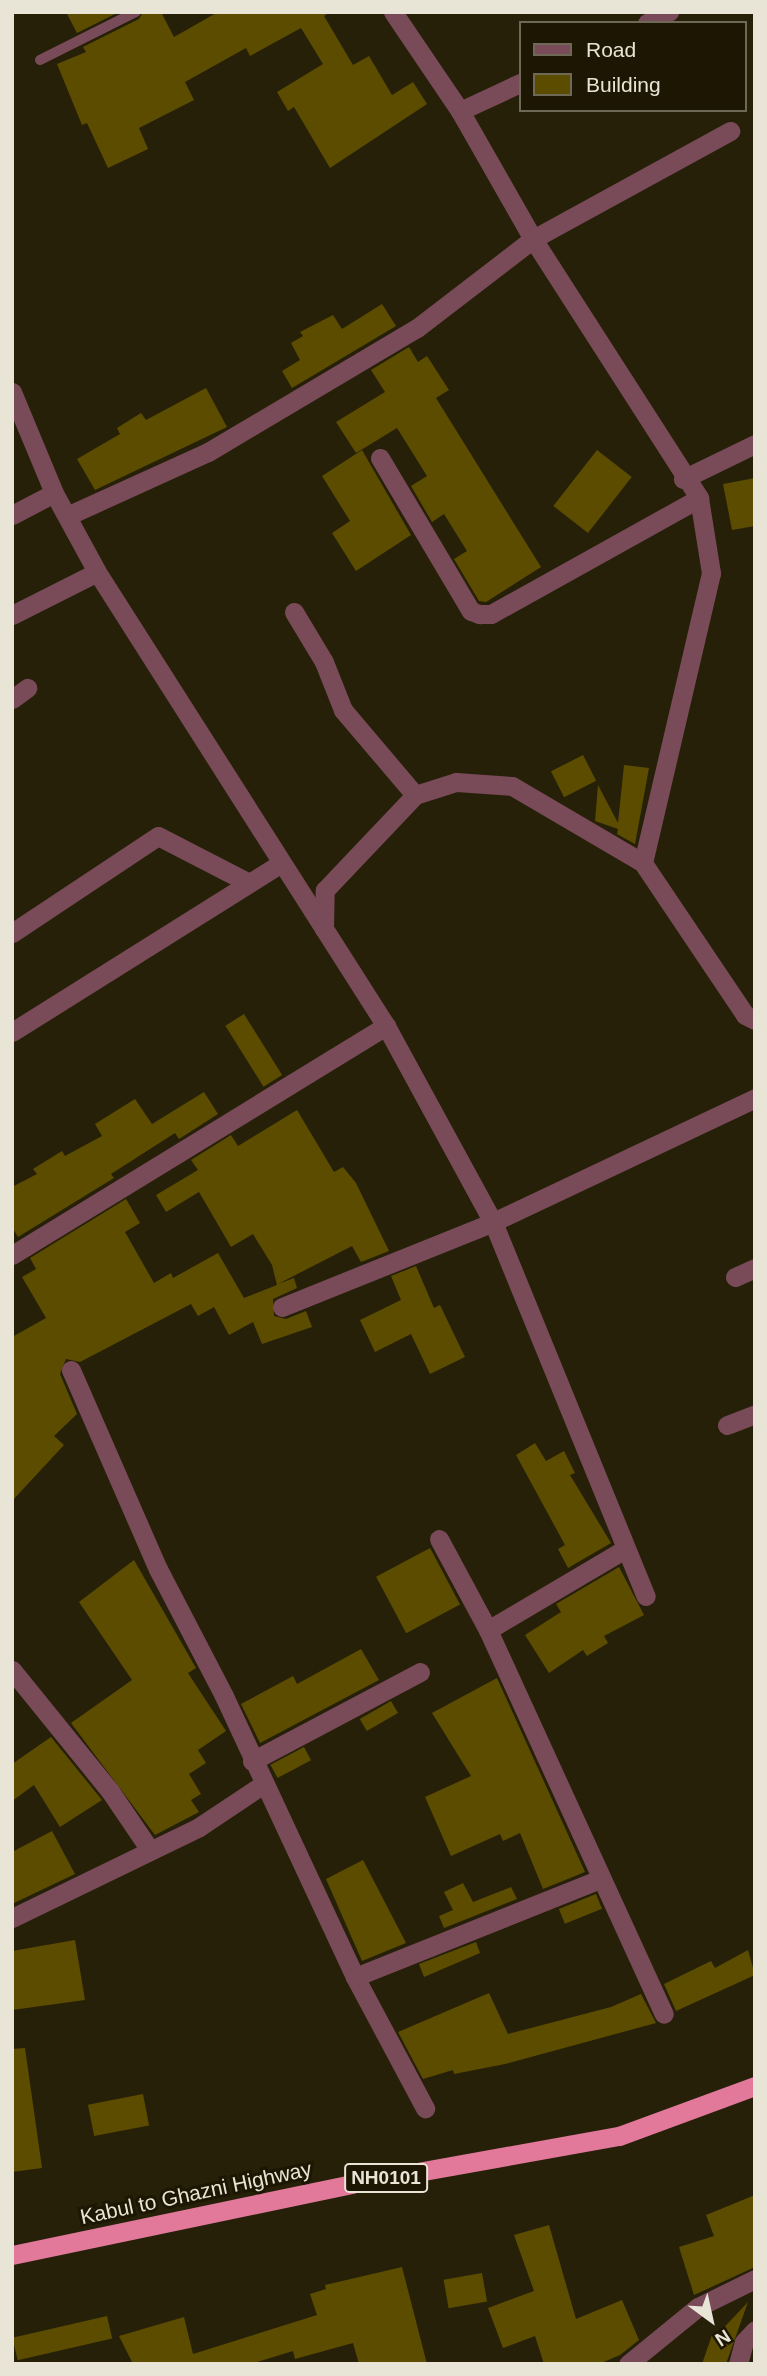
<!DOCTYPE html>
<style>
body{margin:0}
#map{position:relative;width:767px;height:2376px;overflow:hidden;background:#262009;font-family:Arial,sans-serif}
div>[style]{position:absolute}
.building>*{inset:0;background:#5c4c00;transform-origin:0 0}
.service>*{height:10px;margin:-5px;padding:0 5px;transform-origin:5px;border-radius:5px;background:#794a57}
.minor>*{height:19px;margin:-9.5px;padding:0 9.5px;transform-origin:9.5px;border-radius:9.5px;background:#794a57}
.trunk>*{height:19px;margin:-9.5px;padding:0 9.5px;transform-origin:9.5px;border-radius:9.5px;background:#e2789a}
span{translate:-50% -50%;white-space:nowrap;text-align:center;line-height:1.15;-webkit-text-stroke:6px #1c1602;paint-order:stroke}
.shield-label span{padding:2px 5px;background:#1c1602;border:2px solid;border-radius:5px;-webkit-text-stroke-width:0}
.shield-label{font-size:19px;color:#e8e5d7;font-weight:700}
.street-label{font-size:21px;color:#e8e5d7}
.frame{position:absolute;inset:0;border:14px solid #e8e5d7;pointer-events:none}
.legend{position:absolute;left:519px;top:21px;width:228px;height:91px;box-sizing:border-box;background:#1c1602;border:2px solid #6e6957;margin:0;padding:9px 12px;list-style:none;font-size:21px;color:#e8e5d7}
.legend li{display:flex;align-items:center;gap:14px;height:35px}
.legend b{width:35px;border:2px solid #6e6957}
.north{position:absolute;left:676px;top:2285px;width:70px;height:70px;-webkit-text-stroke:5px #1c1602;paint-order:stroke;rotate:147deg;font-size:19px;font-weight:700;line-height:28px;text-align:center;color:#e8e5d7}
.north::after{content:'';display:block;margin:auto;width:24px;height:32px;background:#e8e5d7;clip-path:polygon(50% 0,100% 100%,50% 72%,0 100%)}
</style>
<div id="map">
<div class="building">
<div style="clip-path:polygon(66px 12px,119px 12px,77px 33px)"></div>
<div style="clip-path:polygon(143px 12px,161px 12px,174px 37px,218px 12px,330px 12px,324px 16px,353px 65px,369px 56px,392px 95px,413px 82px,427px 104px,330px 168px,294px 107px,288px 111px,277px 92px,323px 64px,301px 28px,250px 56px,246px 48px,185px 82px,194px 100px,139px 128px,148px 149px,108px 168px,87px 123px,82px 125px,57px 64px,86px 52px,83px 47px,139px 19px)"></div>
<div style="clip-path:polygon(382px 304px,396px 326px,292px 388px,282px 371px,300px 360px,291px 343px,303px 336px,300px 332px,333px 315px,342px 329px)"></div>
<div style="clip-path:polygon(409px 347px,418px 362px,427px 356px,449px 390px,436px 398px,541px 567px,486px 602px,479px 601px,454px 559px,467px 551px,444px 514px,432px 522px,411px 486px,427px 476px,397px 428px,356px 453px,336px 422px,385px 392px,371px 370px)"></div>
<div style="clip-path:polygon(206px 388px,227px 427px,95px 490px,77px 459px,120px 434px,117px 428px,141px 413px,146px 420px)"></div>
<div style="clip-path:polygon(362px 450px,411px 535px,356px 571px,332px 533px,350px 521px,322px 476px)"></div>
<div style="left:597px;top:450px;width:44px;height:71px;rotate:38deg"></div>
<div style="clip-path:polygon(755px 478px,755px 526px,732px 530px,723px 484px)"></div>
<div style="left:583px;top:755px;width:29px;height:36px;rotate:63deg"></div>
<div style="clip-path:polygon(624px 765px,649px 768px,635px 844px,617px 834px,618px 829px,595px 821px,598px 785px,618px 823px)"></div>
<div style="left:244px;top:1014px;width:72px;height:22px;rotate:58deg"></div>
<div style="clip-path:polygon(204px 1092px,218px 1114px,179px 1139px,175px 1133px,111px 1174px,114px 1178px,18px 1237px,12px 1227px,12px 1187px,37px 1174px,33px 1169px,62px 1151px,65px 1156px,102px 1136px,95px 1124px,135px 1099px,152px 1124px)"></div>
<div style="clip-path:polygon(297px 1110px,334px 1172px,343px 1167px,356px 1183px,389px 1251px,361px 1262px,352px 1246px,278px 1284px,294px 1278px,297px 1288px,273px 1299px,274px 1316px,286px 1319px,306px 1311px,312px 1327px,262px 1344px,253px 1322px,229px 1335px,214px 1307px,198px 1316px,191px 1304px,80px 1362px,66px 1359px,60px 1374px,77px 1414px,54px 1436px,64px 1445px,12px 1501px,12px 1337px,46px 1318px,22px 1277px,36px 1269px,30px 1258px,126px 1199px,140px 1223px,125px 1232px,154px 1283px,171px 1273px,173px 1278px,218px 1253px,244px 1298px,277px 1285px,272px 1265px,253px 1234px,231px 1247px,199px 1192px,166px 1212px,156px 1195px,198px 1170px,191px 1160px,231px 1135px,238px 1146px)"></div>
<div style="clip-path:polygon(416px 1266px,434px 1308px,440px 1305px,465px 1357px,430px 1374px,411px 1334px,375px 1352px,360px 1320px,401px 1300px,391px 1276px)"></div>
<div style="clip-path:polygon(535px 1443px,546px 1461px,564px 1451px,575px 1473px,570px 1475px,611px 1543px,568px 1568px,558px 1549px,565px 1545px,516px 1455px)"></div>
<div style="left:430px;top:1548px;width:64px;height:61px;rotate:62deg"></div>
<div style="clip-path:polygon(134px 1560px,196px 1668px,188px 1673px,226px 1731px,198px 1750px,206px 1763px,189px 1774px,201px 1794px,191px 1800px,199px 1812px,155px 1835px,71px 1723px,132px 1680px,79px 1602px)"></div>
<div style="clip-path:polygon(619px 1567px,644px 1615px,604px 1636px,608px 1643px,587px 1656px,583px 1650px,549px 1673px,525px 1635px,561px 1612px,556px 1604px)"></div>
<div style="clip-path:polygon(361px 1649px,379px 1680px,260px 1743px,241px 1704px,293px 1676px,297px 1684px)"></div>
<div style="clip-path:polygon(497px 1678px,585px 1872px,543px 1889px,520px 1833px,503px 1841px,500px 1834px,451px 1856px,425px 1797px,471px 1776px,432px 1713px)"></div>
<div style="left:391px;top:1701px;width:14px;height:36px;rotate:60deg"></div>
<div style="clip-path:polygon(51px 1737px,102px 1800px,60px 1827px,34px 1785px,12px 1801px,12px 1764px)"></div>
<div style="left:304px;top:1747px;width:15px;height:38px;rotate:62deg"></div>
<div style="clip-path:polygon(52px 1831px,75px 1874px,12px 1904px,12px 1852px)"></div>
<div style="clip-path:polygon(363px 1860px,406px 1943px,362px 1961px,326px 1879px)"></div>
<div style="clip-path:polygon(463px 1883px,473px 1902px,511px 1887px,517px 1899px,444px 1928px,439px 1916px,453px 1910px,444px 1892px)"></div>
<div style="left:596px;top:1894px;width:16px;height:40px;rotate:68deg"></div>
<div style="clip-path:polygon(75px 1940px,85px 2000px,12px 2010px,12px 1951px)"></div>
<div style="clip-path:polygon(476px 1942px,480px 1953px,424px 1977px,419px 1964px)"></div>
<div style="clip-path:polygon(748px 1950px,755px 1975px,676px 2011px,664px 1984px,711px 1961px,715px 1968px)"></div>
<div style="clip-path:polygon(489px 1993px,508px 2034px,611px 2007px,641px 1994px,656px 2023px,505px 2064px,454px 2074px,453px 2070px,423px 2079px,398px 2032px)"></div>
<div style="clip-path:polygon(25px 2048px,42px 2168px,12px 2172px,12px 2049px)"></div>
<div style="left:143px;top:2094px;width:32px;height:56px;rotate:79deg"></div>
<div style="clip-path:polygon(755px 2195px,755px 2267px,694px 2295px,679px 2247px,714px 2236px,706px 2215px)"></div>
<div style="clip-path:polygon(549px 2225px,576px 2319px,622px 2300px,639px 2340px,620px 2355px,599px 2364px,544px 2364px,535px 2336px,503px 2348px,488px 2308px,534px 2291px,514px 2235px)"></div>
<div style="clip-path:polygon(402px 2267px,427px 2364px,359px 2364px,353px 2343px,295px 2359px,293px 2351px,251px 2364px,133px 2364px,119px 2336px,184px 2317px,193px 2354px,317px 2315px,310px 2294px,326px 2289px,325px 2285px)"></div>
<div style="left:482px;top:2273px;width:29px;height:39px;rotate:80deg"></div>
<div style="clip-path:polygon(748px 2302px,726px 2364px,702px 2364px,712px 2335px,716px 2336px)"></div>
<div style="left:107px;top:2316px;width:23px;height:97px;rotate:77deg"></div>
</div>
<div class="service">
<div style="left:40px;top:60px;width:107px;rotate:-26.6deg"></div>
</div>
<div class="minor">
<div style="left:393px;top:12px;width:120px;rotate:55.9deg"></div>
<div style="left:460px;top:111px;width:147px;rotate:60.3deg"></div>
<div style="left:533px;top:239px;width:308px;rotate:57.3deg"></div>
<div style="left:699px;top:498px;width:76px;rotate:80.9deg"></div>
<div style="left:711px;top:573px;width:298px;rotate:103.2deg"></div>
<div style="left:647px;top:23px;width:25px;rotate:-27deg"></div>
<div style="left:460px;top:111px;width:66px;rotate:-25deg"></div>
<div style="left:12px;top:392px;width:109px;rotate:67.4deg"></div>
<div style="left:54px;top:493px;width:90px;rotate:61.4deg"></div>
<div style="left:97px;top:572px;width:538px;rotate:57.52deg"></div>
<div style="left:386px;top:1026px;width:223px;rotate:61.4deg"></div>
<div style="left:493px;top:1222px;width:404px;rotate:67.8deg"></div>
<div style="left:380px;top:458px;width:178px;rotate:59.3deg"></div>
<div style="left:471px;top:611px;width:9px;rotate:21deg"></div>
<div style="left:479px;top:614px;width:12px"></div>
<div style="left:491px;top:614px;width:238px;rotate:-29.1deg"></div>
<div style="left:683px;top:479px;width:80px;rotate:-25.9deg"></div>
<div style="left:12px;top:515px;width:47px;rotate:-27.6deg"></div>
<div style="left:67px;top:516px;width:155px;rotate:-24.4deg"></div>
<div style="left:208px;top:452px;width:243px;rotate:-30.7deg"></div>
<div style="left:417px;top:328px;width:146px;rotate:-37.5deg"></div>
<div style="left:533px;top:239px;width:225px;rotate:-28.7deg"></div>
<div style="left:294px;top:612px;width:58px;rotate:59deg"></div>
<div style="left:324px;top:662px;width:52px;rotate:68.4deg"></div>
<div style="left:343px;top:710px;width:111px;rotate:49.7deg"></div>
<div style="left:12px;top:615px;width:95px;rotate:-26.8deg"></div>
<div style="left:12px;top:699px;width:19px;rotate:-36deg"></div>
<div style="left:324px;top:929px;width:39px;rotate:-89deg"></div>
<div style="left:325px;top:890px;width:131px;rotate:-46.5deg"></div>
<div style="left:415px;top:795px;width:43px;rotate:-17.6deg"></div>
<div style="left:456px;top:782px;width:56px;rotate:4.1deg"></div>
<div style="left:512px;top:786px;width:152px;rotate:30.4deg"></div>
<div style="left:643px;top:863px;width:183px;rotate:56.1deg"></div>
<div style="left:745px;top:1015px;width:11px;rotate:27deg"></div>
<div style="left:12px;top:933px;width:175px;rotate:-33.6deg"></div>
<div style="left:158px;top:836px;width:102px;rotate:27.3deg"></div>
<div style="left:12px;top:1032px;width:318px;rotate:-32.1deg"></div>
<div style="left:12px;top:1255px;width:439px;rotate:-31.5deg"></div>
<div style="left:735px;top:1277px;width:22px;rotate:-24deg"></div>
<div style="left:282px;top:1307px;width:227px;rotate:-21.9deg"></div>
<div style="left:493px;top:1222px;width:290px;rotate:-25.3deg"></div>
<div style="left:71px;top:1370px;width:217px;rotate:66.4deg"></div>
<div style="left:158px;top:1569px;width:143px;rotate:62.5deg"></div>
<div style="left:224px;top:1696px;width:310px;rotate:65deg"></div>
<div style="left:355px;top:1977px;width:149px;rotate:61.9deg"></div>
<div style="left:727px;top:1425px;width:30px;rotate:-21deg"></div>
<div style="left:439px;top:1539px;width:103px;rotate:61.7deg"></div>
<div style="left:488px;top:1630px;width:422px;rotate:65.4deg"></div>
<div style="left:488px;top:1630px;width:159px;rotate:-30.6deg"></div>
<div style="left:12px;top:1670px;width:156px;rotate:51deg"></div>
<div style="left:110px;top:1791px;width:71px;rotate:55.9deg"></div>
<div style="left:252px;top:1761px;width:190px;rotate:-27.9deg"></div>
<div style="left:12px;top:1918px;width:208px;rotate:-25.9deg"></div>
<div style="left:199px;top:1827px;width:76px;rotate:-33.7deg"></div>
<div style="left:355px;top:1977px;width:264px;rotate:-21.8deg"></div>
<div style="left:628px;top:2364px;width:90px;rotate:-39.2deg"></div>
<div style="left:698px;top:2307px;width:64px;rotate:-26.2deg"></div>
<div style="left:738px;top:2364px;width:23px;rotate:-75deg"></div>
<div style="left:744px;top:2342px;width:16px;rotate:-47deg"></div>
</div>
<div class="trunk">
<div style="left:12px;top:2255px;width:346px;rotate:-11.8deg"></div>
<div style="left:351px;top:2184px;width:272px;rotate:-10.2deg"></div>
<div style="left:619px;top:2136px;width:145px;rotate:-20.2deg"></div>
</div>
<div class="shield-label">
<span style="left:386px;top:2178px">NH0101</span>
</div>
<div class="street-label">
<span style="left:196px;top:2193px;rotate:-12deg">Kabul to Ghazni Highway</span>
</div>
<div class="frame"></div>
<ul class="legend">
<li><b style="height:9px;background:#794a57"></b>Road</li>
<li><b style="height:19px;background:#5c4c00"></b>Building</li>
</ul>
<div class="north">N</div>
</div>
